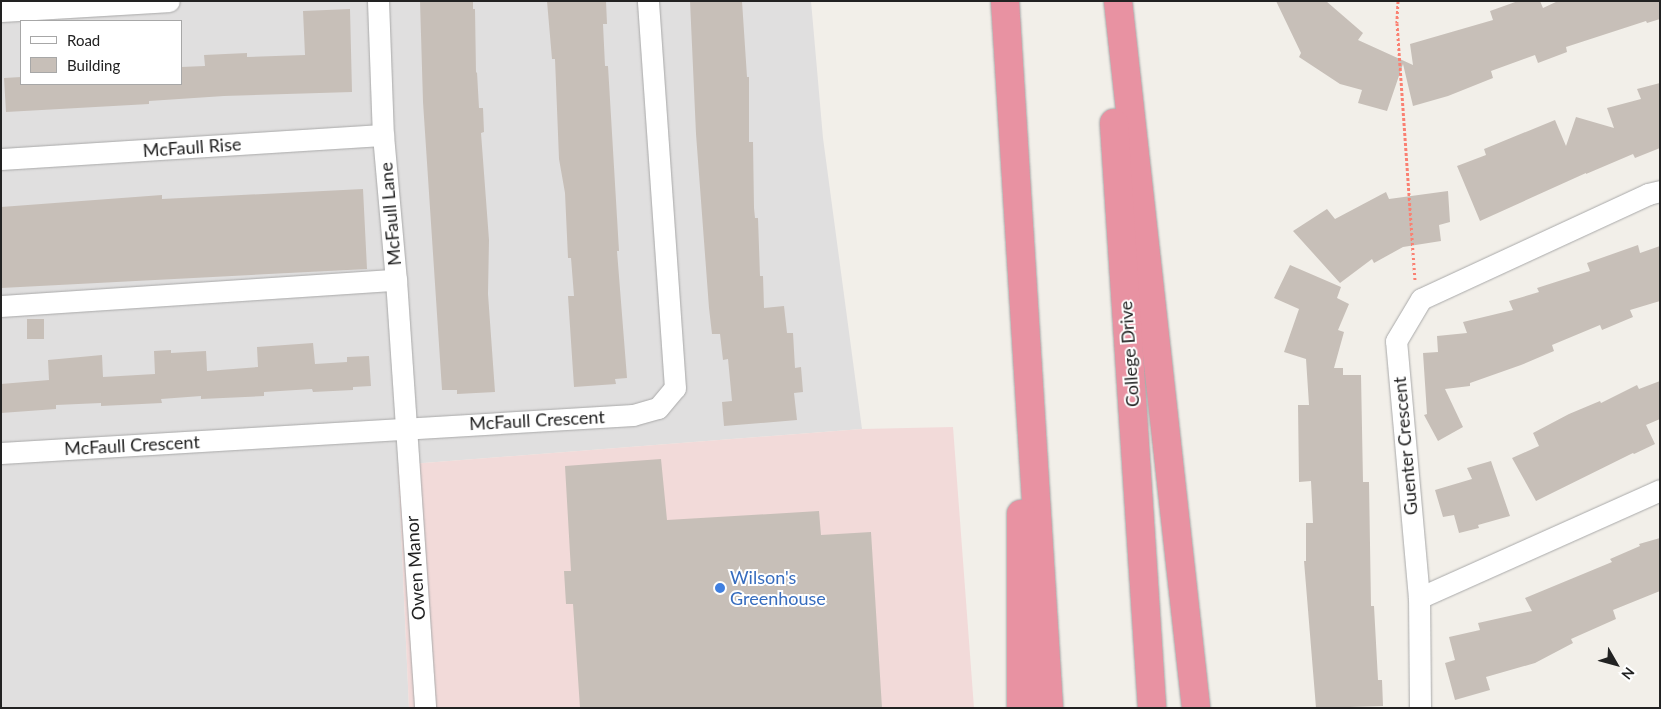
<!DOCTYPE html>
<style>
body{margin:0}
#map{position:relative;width:1661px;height:709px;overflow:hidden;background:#f2efe9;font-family:Lato,sans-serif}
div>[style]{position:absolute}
.residential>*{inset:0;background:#e0dfdf}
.commercial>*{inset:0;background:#f2dad9}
.building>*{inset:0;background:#c7bfb8;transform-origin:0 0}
.path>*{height:3px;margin-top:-1.5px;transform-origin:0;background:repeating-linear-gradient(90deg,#fa8072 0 2.5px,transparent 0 5px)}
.roads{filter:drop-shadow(0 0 1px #a9a9a9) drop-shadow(0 0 1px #a9a9a9)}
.minor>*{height:21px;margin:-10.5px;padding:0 10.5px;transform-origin:10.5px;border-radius:10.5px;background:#fff}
.highway>*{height:28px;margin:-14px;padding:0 14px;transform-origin:14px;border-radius:14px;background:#e892a2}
.dots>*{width:14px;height:14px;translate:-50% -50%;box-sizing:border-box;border:2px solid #fff;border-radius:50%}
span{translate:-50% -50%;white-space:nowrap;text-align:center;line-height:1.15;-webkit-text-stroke:4px #fff;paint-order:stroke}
.street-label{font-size:18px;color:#222}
.shop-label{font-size:18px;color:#366cbe}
.left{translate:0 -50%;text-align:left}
.frame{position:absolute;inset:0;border:2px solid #222;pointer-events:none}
.legend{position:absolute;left:20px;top:20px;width:162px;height:65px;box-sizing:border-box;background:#fff;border:1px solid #a7a7a7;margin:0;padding:6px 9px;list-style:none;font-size:15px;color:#222}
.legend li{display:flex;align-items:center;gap:10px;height:25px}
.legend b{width:25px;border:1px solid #a7a7a7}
.north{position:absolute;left:1591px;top:639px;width:50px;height:50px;-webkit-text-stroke:4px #fff;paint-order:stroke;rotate:128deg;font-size:14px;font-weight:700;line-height:20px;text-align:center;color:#222}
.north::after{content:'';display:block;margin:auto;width:18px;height:22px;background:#222;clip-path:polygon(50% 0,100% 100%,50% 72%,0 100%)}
</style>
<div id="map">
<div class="residential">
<div style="clip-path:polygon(evenodd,1px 1px,811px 1px,823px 138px,862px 429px,398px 465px,409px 708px,1px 708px,1px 1px,21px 21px,181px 21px,181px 84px,21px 84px,21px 21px)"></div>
</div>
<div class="commercial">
<div style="clip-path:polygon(953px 427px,974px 708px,409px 708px,398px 465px,862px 429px)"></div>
</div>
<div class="building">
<div style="clip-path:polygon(420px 1px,473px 1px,473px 9px,475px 9px,476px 73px,477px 72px,479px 108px,483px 108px,484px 132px,481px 133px,489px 240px,488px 294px,495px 392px,457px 394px,457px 390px,442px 390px,423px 102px)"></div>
<div style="clip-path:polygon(547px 1px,606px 1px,607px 24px,603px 24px,605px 66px,608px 66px,619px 251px,617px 251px,627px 378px,615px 379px,616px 384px,574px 387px,568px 296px,574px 296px,571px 258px,568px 258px,565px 193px,559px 159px,555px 59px,552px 59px)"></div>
<div style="clip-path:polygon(690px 1px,742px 1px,747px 77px,749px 77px,749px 142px,753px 142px,754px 208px,755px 218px,758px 218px,760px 276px,763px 276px,764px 308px,784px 306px,787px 333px,793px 333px,795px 368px,801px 367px,803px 392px,794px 393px,797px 420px,724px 426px,722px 402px,732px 401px,728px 359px,723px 360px,720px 334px,712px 334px,709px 308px,696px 134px)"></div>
<div style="clip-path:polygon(1276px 1px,1326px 1px,1363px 33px,1358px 40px,1413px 65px,1410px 44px,1493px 20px,1490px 11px,1518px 1px,1540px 1px,1543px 8px,1558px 1px,1660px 1px,1660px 19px,1647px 23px,1646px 21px,1566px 47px,1567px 52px,1538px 63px,1535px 55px,1491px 71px,1493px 78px,1448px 96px,1413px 106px,1403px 64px,1387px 111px,1358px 103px,1362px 90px,1340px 84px,1299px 57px,1301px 53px)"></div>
<div style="clip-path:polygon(350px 9px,352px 92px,224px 96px,149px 101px,149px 104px,6px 112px,4px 78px,21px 77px,21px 84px,181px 84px,181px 67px,205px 66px,204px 55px,247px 53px,247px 57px,305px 55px,303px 11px)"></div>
<div style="clip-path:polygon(1660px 83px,1660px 148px,1635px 158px,1633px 154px,1586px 174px,1586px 173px,1480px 221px,1457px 166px,1486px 155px,1484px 149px,1555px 120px,1566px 146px,1576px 117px,1614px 128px,1607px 108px,1641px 99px,1637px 89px)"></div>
<div style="clip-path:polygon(363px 189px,367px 269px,1px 288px,1px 207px,162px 195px,162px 199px)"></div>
<div style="clip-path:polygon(1448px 191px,1450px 222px,1439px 225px,1441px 241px,1403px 247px,1374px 263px,1372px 259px,1340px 283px,1293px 231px,1327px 209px,1335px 219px,1386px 192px,1389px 199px)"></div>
<div style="clip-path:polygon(1638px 245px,1640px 253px,1660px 246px,1660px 301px,1630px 310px,1633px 317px,1602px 330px,1600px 325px,1552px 345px,1554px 351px,1521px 365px,1470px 383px,1470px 386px,1445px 389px,1463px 427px,1438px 441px,1424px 415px,1427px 414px,1423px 353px,1438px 352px,1437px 336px,1467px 333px,1463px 322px,1513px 310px,1509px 301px,1539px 292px,1537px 288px,1590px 271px,1587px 263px)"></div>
<div style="clip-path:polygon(1290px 265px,1341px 287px,1337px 298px,1349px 304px,1338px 330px,1344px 332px,1334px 368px,1343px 368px,1343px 375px,1361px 375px,1363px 482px,1369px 482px,1371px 606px,1374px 606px,1378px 680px,1382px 680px,1383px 706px,1316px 708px,1304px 561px,1306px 561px,1306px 523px,1313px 523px,1311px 481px,1299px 482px,1298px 405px,1309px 405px,1306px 359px,1284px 352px,1299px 309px,1274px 298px)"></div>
<div style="left:44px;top:319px;width:20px;height:17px;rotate:90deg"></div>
<div style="clip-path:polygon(313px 343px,315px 364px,347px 362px,347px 357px,369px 356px,371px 386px,353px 387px,353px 390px,313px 392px,312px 389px,264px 392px,264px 396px,201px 399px,201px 396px,161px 399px,162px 403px,101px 406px,101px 403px,56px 405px,56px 409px,1px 413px,1px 384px,49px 380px,48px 360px,102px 355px,103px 377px,155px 374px,154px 351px,171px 350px,171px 353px,206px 351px,207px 371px,258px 367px,257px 347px)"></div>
<div style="clip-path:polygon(1660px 381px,1660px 419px,1646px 425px,1655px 444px,1634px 454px,1633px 453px,1536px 501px,1512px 458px,1539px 446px,1533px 433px,1569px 414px,1600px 401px,1601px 403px,1637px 385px,1639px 389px)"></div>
<div style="clip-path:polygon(661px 459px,667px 520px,819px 511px,821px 535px,871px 532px,882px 708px,580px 708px,573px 604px,566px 604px,564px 571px,571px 571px,565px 466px)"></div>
<div style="clip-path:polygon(1491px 461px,1510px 516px,1478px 525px,1479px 528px,1459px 533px,1454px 515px,1443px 517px,1435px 490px,1472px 479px,1467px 468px)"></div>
<div style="clip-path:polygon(1660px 538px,1660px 591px,1613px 610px,1616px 619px,1571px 639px,1573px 643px,1535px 663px,1486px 677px,1490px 690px,1455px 700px,1445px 663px,1455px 660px,1449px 637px,1480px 630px,1478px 623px,1532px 611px,1525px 598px,1612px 562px,1610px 559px,1640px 546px,1639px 544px)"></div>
</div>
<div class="path">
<div style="left:1398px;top:1px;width:22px;rotate:93deg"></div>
<div style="left:1397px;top:23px;width:258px;rotate:86deg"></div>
</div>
<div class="roads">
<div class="minor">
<div style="left:378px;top:1px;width:134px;rotate:87.9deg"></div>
<div style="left:383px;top:135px;width:146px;rotate:84.9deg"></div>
<div style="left:396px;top:280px;width:429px;rotate:86.1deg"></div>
<div style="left:1px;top:11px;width:168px;rotate:-3.4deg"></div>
<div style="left:1px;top:159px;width:383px;rotate:-3.6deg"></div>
<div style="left:1px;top:306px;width:396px;rotate:-3.8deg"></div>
<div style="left:1px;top:453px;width:633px;rotate:-3.44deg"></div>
<div style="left:633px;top:415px;width:26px;rotate:-16deg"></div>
<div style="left:658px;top:408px;width:26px;rotate:-50deg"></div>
<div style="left:675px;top:388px;width:388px;rotate:-94deg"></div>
<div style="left:1419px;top:598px;width:264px;rotate:-24.1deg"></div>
<div style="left:1420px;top:708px;width:110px;rotate:-90.5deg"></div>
<div style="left:1419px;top:598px;width:258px;rotate:-95.1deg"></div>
<div style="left:1396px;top:341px;width:49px;rotate:-59.2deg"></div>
<div style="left:1421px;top:299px;width:250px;rotate:-24.8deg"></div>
<div style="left:1648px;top:194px;width:12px;rotate:-14deg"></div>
</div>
<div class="highway">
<div style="left:1005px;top:1px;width:708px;rotate:86.44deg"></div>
<div style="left:1118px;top:1px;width:711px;rotate:83.7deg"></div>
<div style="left:1114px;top:123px;width:586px;rotate:86.28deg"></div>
<div style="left:1021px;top:514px;width:194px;rotate:90deg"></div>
</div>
</div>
<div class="dots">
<div style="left:720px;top:588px;background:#3f7fe0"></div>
</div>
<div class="street-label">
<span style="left:192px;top:147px;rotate:-4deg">McFaull Rise</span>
<span style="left:390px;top:214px;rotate:-95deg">McFaull Lane</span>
<span style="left:1129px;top:354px;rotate:-94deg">College Drive</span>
<span style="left:537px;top:420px;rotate:-3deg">McFaull Crescent</span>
<span style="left:132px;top:445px;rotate:-3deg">McFaull Crescent</span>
<span style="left:1405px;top:446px;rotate:-95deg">Guenter Crescent</span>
<span style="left:415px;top:568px;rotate:-94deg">Owen Manor</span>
</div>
<div class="shop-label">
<span class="left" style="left:730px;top:588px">Wilson's<br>Greenhouse</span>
</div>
<div class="frame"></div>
<ul class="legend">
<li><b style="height:6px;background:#fff"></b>Road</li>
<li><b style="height:14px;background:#c7bfb8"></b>Building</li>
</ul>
<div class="north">N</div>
</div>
